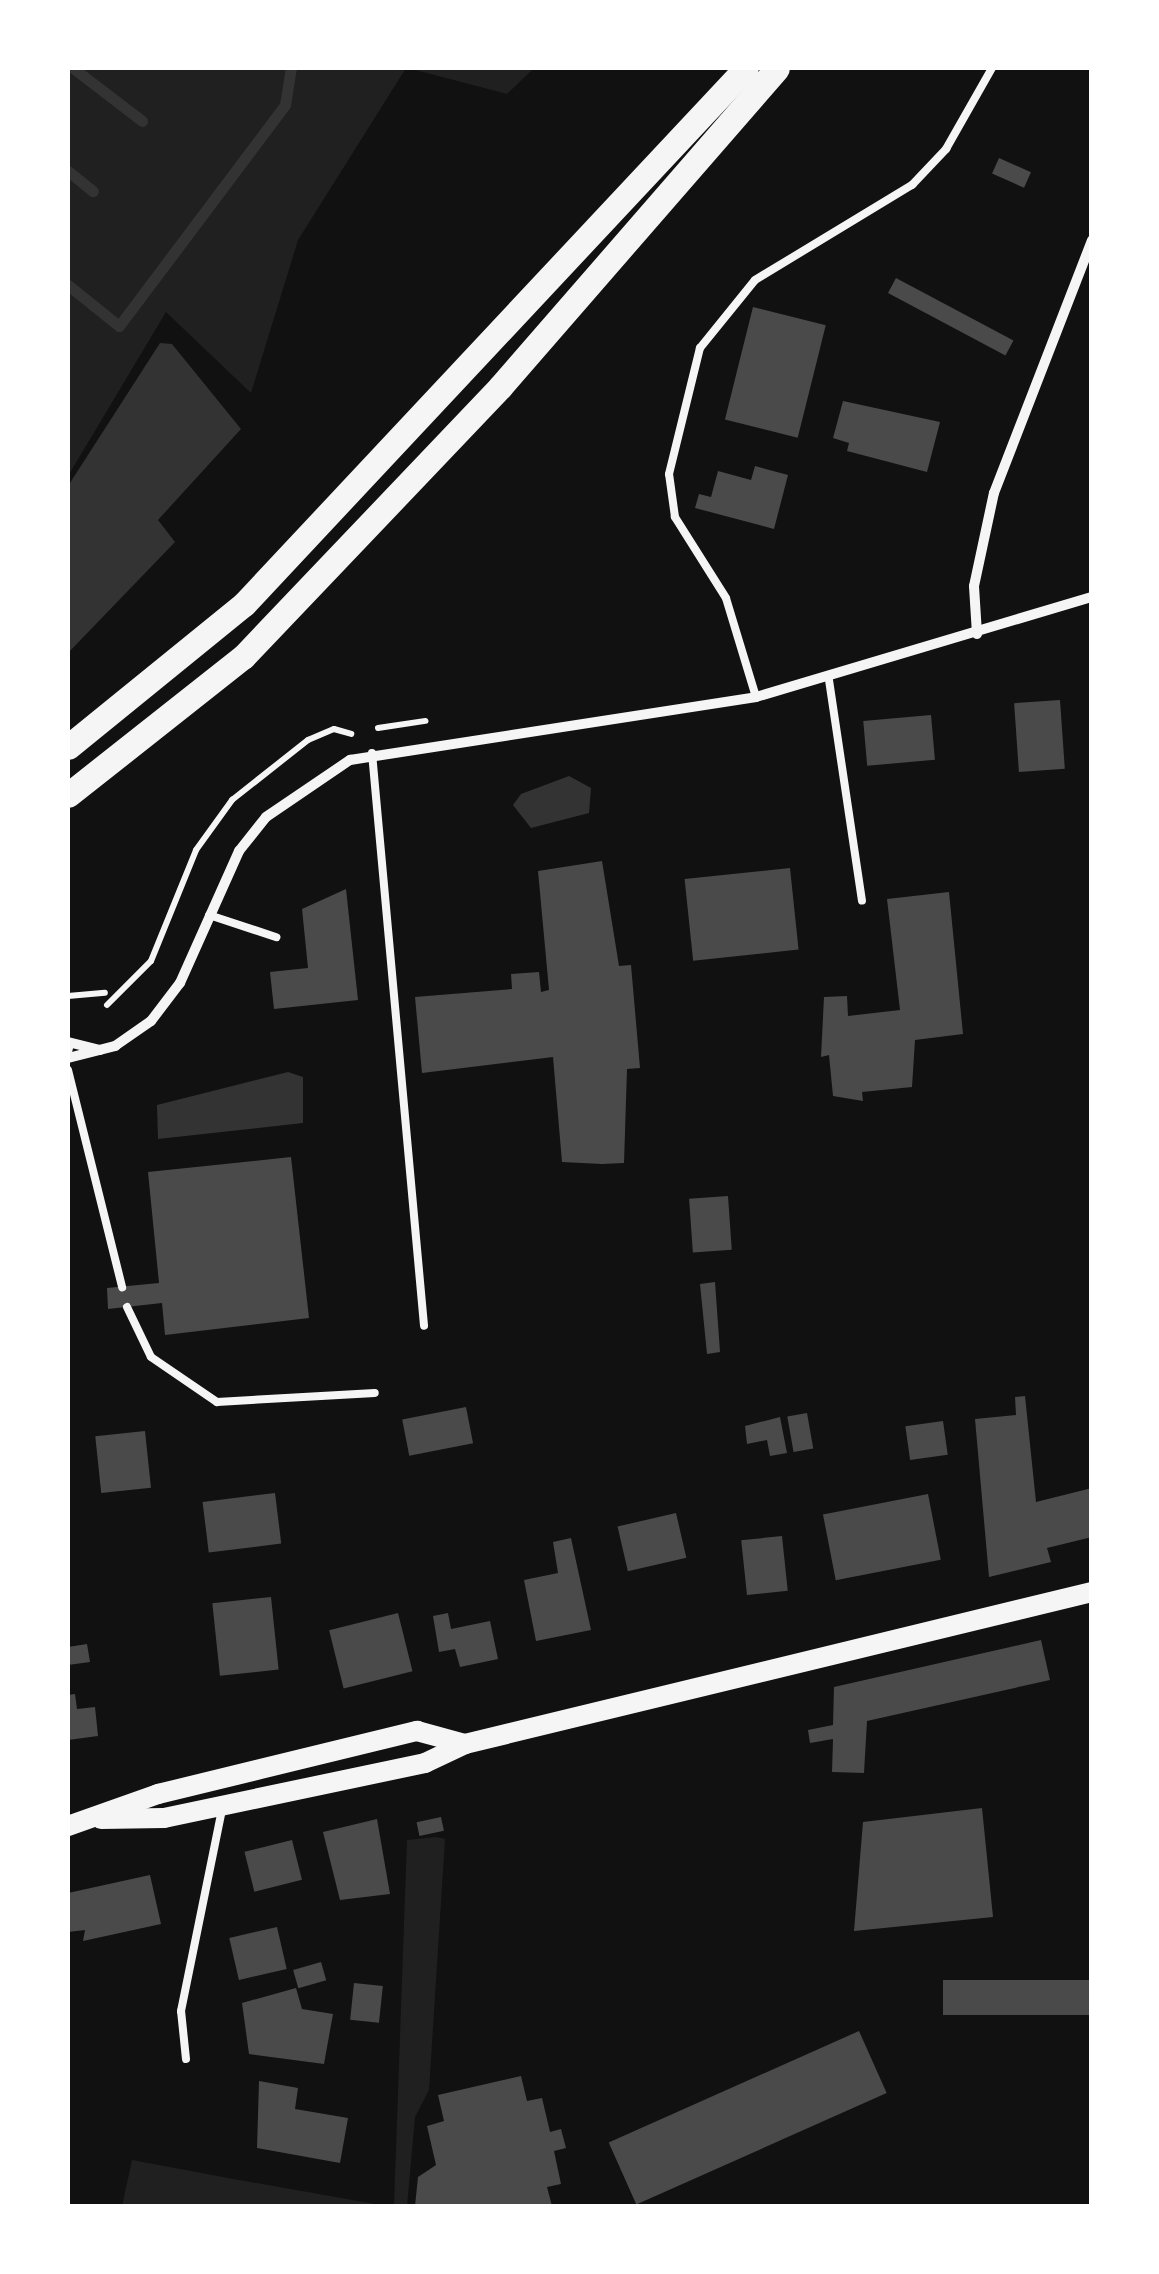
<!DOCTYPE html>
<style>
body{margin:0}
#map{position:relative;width:1159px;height:2274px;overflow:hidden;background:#111;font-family:"Exo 2",sans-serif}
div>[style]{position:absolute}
.green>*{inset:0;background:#202020}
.water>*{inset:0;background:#333}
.stream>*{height:11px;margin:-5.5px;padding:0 5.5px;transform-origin:5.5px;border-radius:5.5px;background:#333}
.building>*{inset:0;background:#4a4a4a;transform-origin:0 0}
.path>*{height:6px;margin:-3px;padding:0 3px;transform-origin:3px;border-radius:3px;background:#f5f5f5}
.service>*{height:8px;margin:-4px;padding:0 4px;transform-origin:4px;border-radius:4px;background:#f5f5f5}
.minor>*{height:10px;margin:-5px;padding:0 5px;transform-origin:5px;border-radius:5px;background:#f5f5f5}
.secondary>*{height:20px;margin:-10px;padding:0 10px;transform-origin:10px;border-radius:10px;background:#f5f5f5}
.primary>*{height:25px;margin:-12.5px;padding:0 12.5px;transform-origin:12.5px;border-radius:12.5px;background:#f5f5f5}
span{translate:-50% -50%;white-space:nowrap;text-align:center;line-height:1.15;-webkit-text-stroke:8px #fff;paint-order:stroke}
.frame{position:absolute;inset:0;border:70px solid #fff;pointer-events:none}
</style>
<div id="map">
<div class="green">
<div style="clip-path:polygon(68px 68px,406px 68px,298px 240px,251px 393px,166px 312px,68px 476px)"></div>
<div style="clip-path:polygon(408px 68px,533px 68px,533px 69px,507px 94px)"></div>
<div style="clip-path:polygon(436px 1837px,445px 1839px,429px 2090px,415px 2117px,407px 2206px,394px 2206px,407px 1840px)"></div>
<div style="clip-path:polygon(132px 2160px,228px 2178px,386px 2206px,122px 2206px)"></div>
</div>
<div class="water">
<div style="clip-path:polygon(160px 343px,172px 344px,241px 429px,158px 520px,175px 542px,68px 653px,68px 486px)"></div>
<div style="clip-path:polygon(569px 776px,591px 788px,589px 813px,531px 828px,513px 805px,521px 794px)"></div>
<div style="clip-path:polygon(288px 1072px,303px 1077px,303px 1123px,158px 1139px,157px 1105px)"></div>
</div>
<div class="stream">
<div style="left:73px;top:68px;width:87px;rotate:37.5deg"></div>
<div style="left:68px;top:171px;width:32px;rotate:39deg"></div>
<div style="left:68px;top:285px;width:65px;rotate:38.8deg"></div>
<div style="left:119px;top:326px;width:276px;rotate:-53.1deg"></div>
<div style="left:285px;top:105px;width:37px;rotate:-81deg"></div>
</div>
<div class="building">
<div style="left:999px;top:158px;width:35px;height:17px;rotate:24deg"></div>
<div style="left:896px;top:278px;width:133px;height:17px;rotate:28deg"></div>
<div style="left:753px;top:307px;width:75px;height:116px;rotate:14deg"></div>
<div style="clip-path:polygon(843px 401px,940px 422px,927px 472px,847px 451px,849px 443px,833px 438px)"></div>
<div style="clip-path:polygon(755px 466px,788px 475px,774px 529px,695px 508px,699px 494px,711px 497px,718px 471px,751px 480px)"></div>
<div style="left:1060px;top:700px;width:69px;height:46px;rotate:86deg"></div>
<div style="left:931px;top:715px;width:45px;height:68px;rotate:85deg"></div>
<div style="clip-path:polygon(602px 861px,619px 966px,631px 965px,640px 1068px,627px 1069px,624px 1163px,602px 1164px,562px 1162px,553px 1057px,422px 1073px,415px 997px,512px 989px,511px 974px,539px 972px,541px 992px,549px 990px,538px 871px)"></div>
<div style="left:790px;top:868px;width:82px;height:106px;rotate:84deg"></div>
<div style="clip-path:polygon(346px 889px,358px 1000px,274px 1009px,270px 972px,308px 968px,302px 909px)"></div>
<div style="clip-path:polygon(949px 892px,963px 1034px,915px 1040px,912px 1087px,862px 1092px,863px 1101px,833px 1096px,829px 1055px,821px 1057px,824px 997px,847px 996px,848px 1016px,900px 1010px,887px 899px)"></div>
<div style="clip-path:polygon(291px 1157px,309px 1318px,165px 1335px,162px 1303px,108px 1309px,107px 1288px,159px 1283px,148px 1172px)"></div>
<div style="left:728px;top:1196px;width:54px;height:39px;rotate:86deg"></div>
<div style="clip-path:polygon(715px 1282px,720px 1352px,707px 1354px,700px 1284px)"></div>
<div style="clip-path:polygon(1025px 1396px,1036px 1502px,1092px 1488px,1092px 1537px,1047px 1548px,1051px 1562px,989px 1577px,975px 1419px,1016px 1415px,1015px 1397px)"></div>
<div style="left:466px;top:1407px;width:37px;height:65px;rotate:79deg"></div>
<div style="left:807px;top:1413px;width:36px;height:20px;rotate:80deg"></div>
<div style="clip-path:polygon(780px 1417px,787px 1453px,770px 1456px,767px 1440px,747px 1444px,745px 1426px)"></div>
<div style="left:943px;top:1421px;width:34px;height:38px;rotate:82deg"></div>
<div style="left:145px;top:1431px;width:57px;height:50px;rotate:84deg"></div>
<div style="left:275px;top:1493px;width:51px;height:73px;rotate:83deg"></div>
<div style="left:928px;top:1494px;width:67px;height:107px;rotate:79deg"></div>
<div style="left:676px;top:1513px;width:46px;height:60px;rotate:77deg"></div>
<div style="left:782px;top:1536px;width:55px;height:41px;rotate:84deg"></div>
<div style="clip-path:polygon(571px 1538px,591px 1630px,536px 1641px,524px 1580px,558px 1573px,553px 1542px)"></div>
<div style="left:271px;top:1597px;width:73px;height:59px;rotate:84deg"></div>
<div style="left:398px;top:1613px;width:60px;height:71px;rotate:76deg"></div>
<div style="clip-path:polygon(448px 1613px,451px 1629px,490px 1621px,498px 1659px,460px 1667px,455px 1649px,439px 1652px,433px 1616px)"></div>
<div style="clip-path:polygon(1041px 1640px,1050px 1680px,867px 1721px,864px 1773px,832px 1772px,833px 1739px,810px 1743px,808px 1730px,833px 1725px,834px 1687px)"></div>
<div style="clip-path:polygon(87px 1644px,90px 1662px,68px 1665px,68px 1647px)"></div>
<div style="clip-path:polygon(75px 1694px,77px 1709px,95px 1707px,98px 1736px,68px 1740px,68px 1695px)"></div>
<div style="clip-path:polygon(982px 1808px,993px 1917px,854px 1931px,863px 1822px)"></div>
<div style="left:441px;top:1817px;width:14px;height:25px;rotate:78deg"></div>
<div style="clip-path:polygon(377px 1819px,390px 1894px,340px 1900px,323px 1832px)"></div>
<div style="left:292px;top:1840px;width:41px;height:49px;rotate:76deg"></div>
<div style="clip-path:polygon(150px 1875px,161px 1924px,83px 1941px,85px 1930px,68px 1932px,68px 1893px)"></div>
<div style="left:277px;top:1927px;width:43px;height:49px;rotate:77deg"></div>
<div style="left:321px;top:1962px;width:19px;height:29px;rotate:74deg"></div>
<div style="left:1092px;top:1980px;width:35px;height:149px;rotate:90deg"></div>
<div style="left:354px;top:1983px;width:29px;height:37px;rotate:6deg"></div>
<div style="clip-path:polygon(296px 1988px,302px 2009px,333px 2014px,324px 2064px,249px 2054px,242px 2003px)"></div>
<div style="left:859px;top:2031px;width:68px;height:274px;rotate:66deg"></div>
<div style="clip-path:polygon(521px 2076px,527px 2101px,542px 2098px,550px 2132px,561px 2129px,566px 2148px,554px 2151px,561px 2184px,547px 2187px,552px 2206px,415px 2206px,418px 2177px,436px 2165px,427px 2126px,444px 2121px,438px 2095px)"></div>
<div style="clip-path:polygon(259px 2081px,298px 2088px,295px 2109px,348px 2118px,340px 2163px,257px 2148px)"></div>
</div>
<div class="path">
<div style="left:378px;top:728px;width:48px;rotate:-8.5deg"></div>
<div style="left:68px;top:996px;width:37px;rotate:-5deg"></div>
<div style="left:107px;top:1005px;width:62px;rotate:-45deg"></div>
<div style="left:151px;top:961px;width:120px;rotate:-67.9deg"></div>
<div style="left:196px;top:850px;width:62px;rotate:-54.2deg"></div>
<div style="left:232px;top:800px;width:97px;rotate:-38.3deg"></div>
<div style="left:308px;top:740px;width:28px;rotate:-23deg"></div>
<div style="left:334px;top:729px;width:18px;rotate:16deg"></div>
</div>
<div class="service">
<div style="left:829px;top:680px;width:223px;rotate:81.5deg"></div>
<div style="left:756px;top:697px;width:103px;rotate:-106.9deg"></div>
<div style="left:726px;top:598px;width:96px;rotate:-122.2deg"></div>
<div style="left:675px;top:517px;width:43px;rotate:-97.9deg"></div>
<div style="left:669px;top:474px;width:130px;rotate:-76.2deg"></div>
<div style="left:700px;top:348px;width:87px;rotate:-51deg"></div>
<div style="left:755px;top:280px;width:184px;rotate:-31.2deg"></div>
<div style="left:912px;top:185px;width:50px;rotate:-46.6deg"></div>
<div style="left:946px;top:149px;width:93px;rotate:-60.4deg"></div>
<div style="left:372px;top:753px;width:575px;rotate:84.81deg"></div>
<div style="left:209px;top:915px;width:71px;rotate:18.2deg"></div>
<div style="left:68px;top:1052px;width:9px;rotate:-77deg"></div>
<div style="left:68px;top:1070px;width:224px;rotate:76deg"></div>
<div style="left:127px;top:1307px;width:55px;rotate:64.4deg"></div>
<div style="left:151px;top:1357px;width:80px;rotate:34.3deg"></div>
<div style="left:217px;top:1402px;width:158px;rotate:-3.3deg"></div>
<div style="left:186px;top:2059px;width:48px;rotate:-95.9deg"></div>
<div style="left:181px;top:2011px;width:205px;rotate:-78.5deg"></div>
</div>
<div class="minor">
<div style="left:977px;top:634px;width:48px;rotate:-93.6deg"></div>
<div style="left:974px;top:586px;width:95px;rotate:-77.9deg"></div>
<div style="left:994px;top:493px;width:271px;rotate:-68.8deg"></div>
<div style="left:68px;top:1042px;width:33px;rotate:14deg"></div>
<div style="left:68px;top:1058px;width:49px;rotate:-14.3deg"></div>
<div style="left:115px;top:1046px;width:44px;rotate:-34.8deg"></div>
<div style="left:151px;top:1021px;width:48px;rotate:-52.7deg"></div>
<div style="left:180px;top:983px;width:145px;rotate:-65.9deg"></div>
<div style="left:239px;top:851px;width:43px;rotate:-51.5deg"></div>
<div style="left:266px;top:817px;width:102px;rotate:-34.2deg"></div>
<div style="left:350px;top:760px;width:411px;rotate:-8.8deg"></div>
<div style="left:756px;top:697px;width:351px;rotate:-16.6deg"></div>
</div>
<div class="secondary">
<div style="left:101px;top:1819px;width:63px;rotate:-0.9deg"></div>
<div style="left:164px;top:1818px;width:267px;rotate:-11.9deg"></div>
<div style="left:425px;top:1763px;width:44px;rotate:-25.4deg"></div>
<div style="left:465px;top:1744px;width:645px;rotate:-13.63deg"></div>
<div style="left:68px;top:1826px;width:96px;rotate:-19.6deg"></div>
<div style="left:158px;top:1794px;width:267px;rotate:-13.7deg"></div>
<div style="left:417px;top:1731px;width:50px;rotate:15.2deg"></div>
</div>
<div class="primary">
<div style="left:68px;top:747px;width:227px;rotate:-39.1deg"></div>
<div style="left:244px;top:604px;width:734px;rotate:-46.88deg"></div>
<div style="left:68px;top:795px;width:223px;rotate:-38.3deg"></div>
<div style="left:243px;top:657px;width:373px;rotate:-46.4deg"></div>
<div style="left:500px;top:387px;width:422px;rotate:-49deg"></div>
</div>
<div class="frame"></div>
</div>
